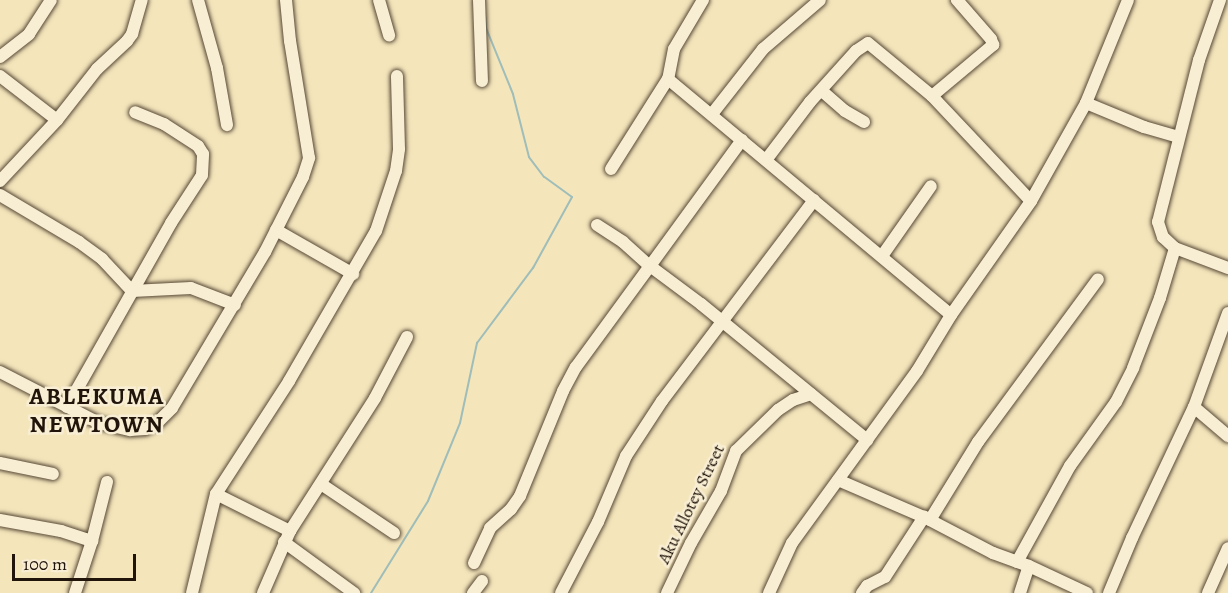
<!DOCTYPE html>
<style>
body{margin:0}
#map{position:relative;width:1228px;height:593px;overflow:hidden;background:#f4e5bb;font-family:Alegreya,serif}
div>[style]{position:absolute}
.stream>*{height:2px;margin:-1px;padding:0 1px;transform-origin:1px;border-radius:1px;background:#9fbdb9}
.roads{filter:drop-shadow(0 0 2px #564836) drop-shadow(0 0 2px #564836)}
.minor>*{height:12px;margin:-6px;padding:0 6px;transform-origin:6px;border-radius:6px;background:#f8eed3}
span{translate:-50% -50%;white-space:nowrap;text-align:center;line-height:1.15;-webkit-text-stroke:5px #f8eed3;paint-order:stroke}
.street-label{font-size:18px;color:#21140a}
.district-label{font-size:24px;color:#21140a;font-weight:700;letter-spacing:1.5px}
.scale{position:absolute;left:12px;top:554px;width:124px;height:27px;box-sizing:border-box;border:3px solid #21140a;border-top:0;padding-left:8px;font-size:18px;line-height:21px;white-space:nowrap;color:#21140a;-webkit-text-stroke:4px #f8eed3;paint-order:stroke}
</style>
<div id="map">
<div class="stream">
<div style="left:371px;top:593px;width:108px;rotate:-58.2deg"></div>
<div style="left:428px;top:501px;width:84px;rotate:-67.7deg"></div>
<div style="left:460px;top:423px;width:82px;rotate:-78deg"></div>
<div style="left:477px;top:343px;width:94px;rotate:-53.3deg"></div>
<div style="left:533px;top:268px;width:81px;rotate:-61.2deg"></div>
<div style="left:572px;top:197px;width:34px;rotate:-144deg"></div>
<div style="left:544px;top:177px;width:25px;rotate:-127deg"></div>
<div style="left:529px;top:157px;width:65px;rotate:-104.3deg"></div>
<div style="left:513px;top:94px;width:71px;rotate:-112.2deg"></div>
<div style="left:486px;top:28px;width:15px;rotate:-94deg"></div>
</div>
<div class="roads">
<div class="minor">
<div style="left:198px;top:0;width:71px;rotate:74.4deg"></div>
<div style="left:217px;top:68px;width:58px;rotate:80deg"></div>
<div style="left:379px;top:0;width:37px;rotate:74deg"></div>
<div style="left:479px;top:0;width:81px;rotate:87.9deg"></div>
<div style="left:703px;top:0;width:57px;rotate:120.6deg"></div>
<div style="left:674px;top:49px;width:31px;rotate:101deg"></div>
<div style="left:668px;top:79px;width:368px;rotate:39.8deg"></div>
<div style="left:1220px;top:0;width:64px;rotate:109.3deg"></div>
<div style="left:1199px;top:60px;width:167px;rotate:104.2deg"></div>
<div style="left:1158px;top:222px;width:16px;rotate:72deg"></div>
<div style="left:1163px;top:237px;width:16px;rotate:43deg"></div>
<div style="left:1175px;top:248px;width:57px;rotate:20.7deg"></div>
<div style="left:0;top:57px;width:37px;rotate:-38deg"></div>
<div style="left:29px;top:34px;width:40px;rotate:-57.1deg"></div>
<div style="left:0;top:76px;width:72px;rotate:37.7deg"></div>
<div style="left:822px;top:91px;width:30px;rotate:41deg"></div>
<div style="left:845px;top:111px;width:22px;rotate:30deg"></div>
<div style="left:932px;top:96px;width:80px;rotate:-39.9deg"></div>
<div style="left:993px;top:45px;width:6px;rotate:-108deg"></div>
<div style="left:991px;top:39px;width:52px;rotate:-131.1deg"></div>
<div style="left:1086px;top:103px;width:63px;rotate:22.5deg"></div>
<div style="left:1144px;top:127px;width:35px;rotate:16deg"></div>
<div style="left:712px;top:114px;width:83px;rotate:-51.9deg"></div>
<div style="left:763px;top:49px;width:75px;rotate:-40.7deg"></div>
<div style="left:766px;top:160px;width:73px;rotate:-52.8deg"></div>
<div style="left:810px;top:102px;width:69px;rotate:-48deg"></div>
<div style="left:856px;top:51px;width:14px;rotate:-34deg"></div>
<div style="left:868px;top:43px;width:83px;rotate:39.6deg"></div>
<div style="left:932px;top:96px;width:144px;rotate:46.7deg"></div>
<div style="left:611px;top:169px;width:107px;rotate:-57.7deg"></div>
<div style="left:0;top:181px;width:83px;rotate:-46.9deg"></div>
<div style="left:57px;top:120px;width:65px;rotate:-51.9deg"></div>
<div style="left:97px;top:69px;width:41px;rotate:-43deg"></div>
<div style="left:127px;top:41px;width:9px;rotate:-54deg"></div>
<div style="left:132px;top:34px;width:35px;rotate:-74deg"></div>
<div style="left:0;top:195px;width:92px;rotate:30.7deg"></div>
<div style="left:79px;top:242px;width:29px;rotate:36deg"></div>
<div style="left:102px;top:259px;width:44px;rotate:46.8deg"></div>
<div style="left:132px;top:291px;width:59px;rotate:-2.9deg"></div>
<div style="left:191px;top:288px;width:47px;rotate:21.1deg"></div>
<div style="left:597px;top:225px;width:31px;rotate:33deg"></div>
<div style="left:623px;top:242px;width:36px;rotate:42deg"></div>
<div style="left:650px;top:266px;width:156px;rotate:-53.9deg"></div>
<div style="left:276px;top:230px;width:89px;rotate:29.7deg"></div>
<div style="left:882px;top:256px;width:85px;rotate:-55deg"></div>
<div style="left:0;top:372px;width:111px;rotate:27.3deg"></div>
<div style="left:99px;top:423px;width:32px;rotate:13deg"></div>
<div style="left:130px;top:430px;width:15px;rotate:-4deg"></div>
<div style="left:145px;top:429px;width:13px;rotate:-27deg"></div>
<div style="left:157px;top:423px;width:21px;rotate:-45deg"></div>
<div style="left:172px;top:408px;width:182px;rotate:-59.2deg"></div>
<div style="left:265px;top:252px;width:84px;rotate:-63.1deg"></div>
<div style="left:303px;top:177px;width:20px;rotate:-72deg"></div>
<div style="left:309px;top:158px;width:119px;rotate:-99.2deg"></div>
<div style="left:290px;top:41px;width:41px;rotate:-95.6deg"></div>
<div style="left:67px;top:407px;width:211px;rotate:-60.5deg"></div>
<div style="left:171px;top:223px;width:57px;rotate:-57.1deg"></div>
<div style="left:202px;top:175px;width:21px;rotate:-87deg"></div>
<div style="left:203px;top:154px;width:9px;rotate:-122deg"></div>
<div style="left:198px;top:146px;width:40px;rotate:-147.1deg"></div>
<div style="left:164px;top:124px;width:31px;rotate:-158deg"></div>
<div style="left:1194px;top:407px;width:45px;rotate:40.5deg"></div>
<div style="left:0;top:463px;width:54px;rotate:11.7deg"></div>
<div style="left:838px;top:480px;width:94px;rotate:23.3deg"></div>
<div style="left:924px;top:517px;width:78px;rotate:27.6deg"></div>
<div style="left:993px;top:553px;width:38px;rotate:20deg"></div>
<div style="left:1029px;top:566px;width:64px;rotate:25deg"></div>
<div style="left:321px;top:484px;width:88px;rotate:33.9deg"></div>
<div style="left:216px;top:494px;width:83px;rotate:26.6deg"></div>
<div style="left:0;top:520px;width:62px;rotate:10.2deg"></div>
<div style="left:61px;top:531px;width:33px;rotate:18deg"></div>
<div style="left:930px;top:520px;width:92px;rotate:-58.4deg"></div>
<div style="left:978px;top:442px;width:202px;rotate:-53.6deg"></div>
<div style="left:284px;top:542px;width:87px;rotate:36.1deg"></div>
<div style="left:1017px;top:562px;width:110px;rotate:-61.1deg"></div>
<div style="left:1070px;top:466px;width:79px;rotate:-54.3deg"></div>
<div style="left:1116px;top:402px;width:38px;rotate:-63deg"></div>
<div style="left:1133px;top:368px;width:75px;rotate:-68.9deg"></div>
<div style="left:1160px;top:298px;width:52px;rotate:-73.3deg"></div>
<div style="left:474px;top:563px;width:38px;rotate:-65deg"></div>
<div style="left:490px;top:528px;width:28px;rotate:-42deg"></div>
<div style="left:511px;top:509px;width:16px;rotate:-55deg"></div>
<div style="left:520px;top:496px;width:113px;rotate:-67.7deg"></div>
<div style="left:563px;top:391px;width:27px;rotate:-62deg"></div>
<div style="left:576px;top:367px;width:125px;rotate:-53.8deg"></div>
<div style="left:650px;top:266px;width:64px;rotate:36.7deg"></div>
<div style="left:701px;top:304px;width:215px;rotate:39.3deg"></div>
<div style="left:75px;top:593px;width:55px;rotate:-71.9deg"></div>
<div style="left:92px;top:541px;width:61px;rotate:-75.7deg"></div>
<div style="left:192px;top:593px;width:102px;rotate:-76.4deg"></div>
<div style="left:216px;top:494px;width:135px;rotate:-57.1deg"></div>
<div style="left:289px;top:381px;width:173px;rotate:-59.9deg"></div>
<div style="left:376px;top:231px;width:63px;rotate:-71.6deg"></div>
<div style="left:396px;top:171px;width:22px;rotate:-82deg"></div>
<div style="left:399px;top:149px;width:73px;rotate:-91.6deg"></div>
<div style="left:263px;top:593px;width:68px;rotate:-66.5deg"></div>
<div style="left:290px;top:531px;width:158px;rotate:-57.4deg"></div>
<div style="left:375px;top:398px;width:69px;rotate:-62.3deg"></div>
<div style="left:473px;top:593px;width:15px;rotate:-53deg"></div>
<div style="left:561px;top:593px;width:80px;rotate:-62.5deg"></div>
<div style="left:598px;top:522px;width:72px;rotate:-67deg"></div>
<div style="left:626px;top:456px;width:66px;rotate:-56.8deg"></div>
<div style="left:662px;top:401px;width:252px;rotate:-52.9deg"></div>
<div style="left:667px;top:593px;width:55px;rotate:-64.4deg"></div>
<div style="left:691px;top:543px;width:60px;rotate:-60deg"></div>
<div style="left:721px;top:491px;width:43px;rotate:-69.4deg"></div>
<div style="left:736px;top:451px;width:59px;rotate:-44.3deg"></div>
<div style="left:778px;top:410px;width:18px;rotate:-34deg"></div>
<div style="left:793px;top:400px;width:19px;rotate:-18deg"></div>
<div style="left:769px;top:593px;width:55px;rotate:-65.3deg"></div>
<div style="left:792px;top:543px;width:213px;rotate:-54deg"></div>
<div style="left:917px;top:371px;width:66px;rotate:-58.7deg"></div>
<div style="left:951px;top:315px;width:139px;rotate:-54.9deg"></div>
<div style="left:1031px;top:201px;width:112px;rotate:-60.7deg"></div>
<div style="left:1086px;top:103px;width:111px;rotate:-67.8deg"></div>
<div style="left:862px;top:593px;width:9px;rotate:-54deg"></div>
<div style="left:867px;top:586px;width:20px;rotate:-27deg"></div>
<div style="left:885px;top:577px;width:72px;rotate:-57deg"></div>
<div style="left:1020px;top:593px;width:28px;rotate:-72deg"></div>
<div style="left:1109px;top:593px;width:60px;rotate:-67.3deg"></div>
<div style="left:1132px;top:538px;width:145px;rotate:-64.7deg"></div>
<div style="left:1194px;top:407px;width:100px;rotate:-70.1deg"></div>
<div style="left:1208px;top:593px;width:49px;rotate:-66deg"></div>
</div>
</div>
<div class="street-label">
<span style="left:691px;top:504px;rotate:-64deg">Aku Allotey Street</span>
</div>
<div class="district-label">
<span style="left:97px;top:411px">ABLEKUMA<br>NEWTOWN</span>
</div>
<div class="scale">100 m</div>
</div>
